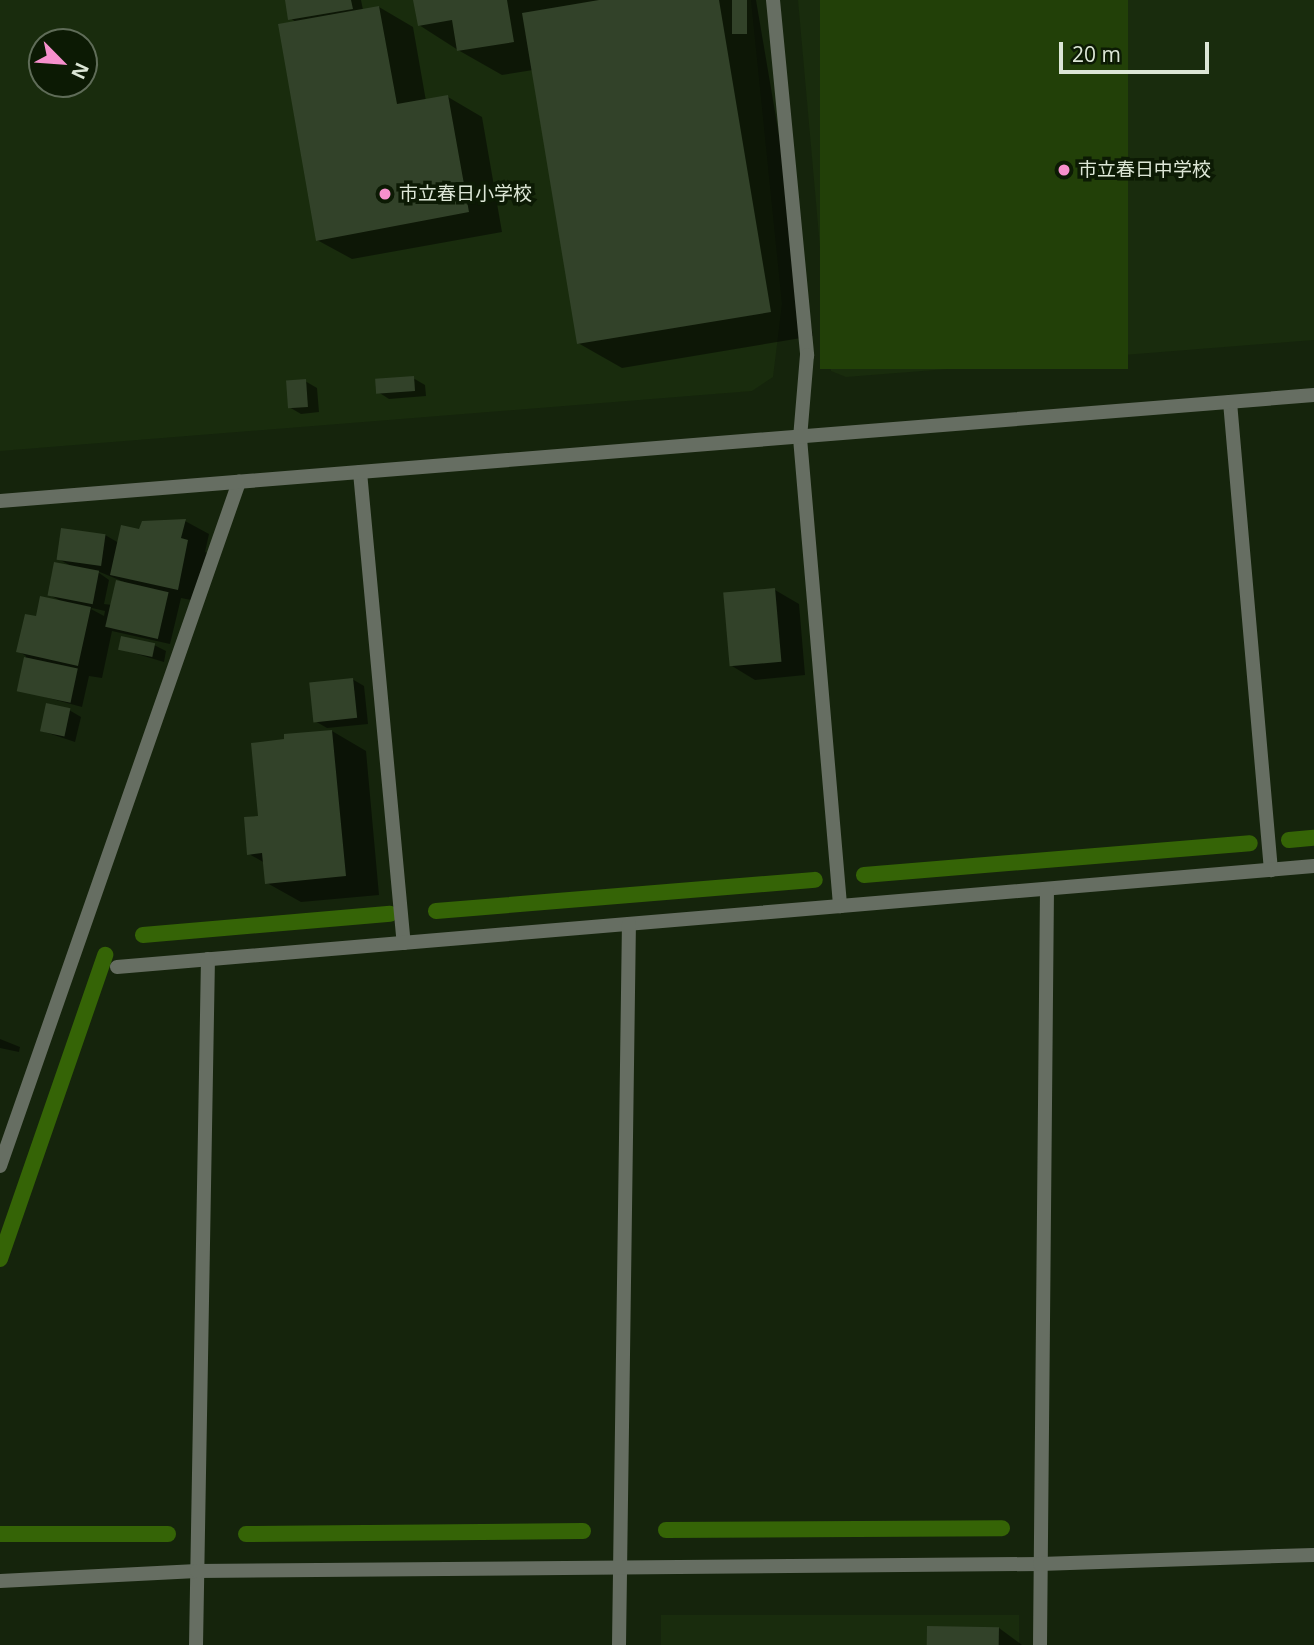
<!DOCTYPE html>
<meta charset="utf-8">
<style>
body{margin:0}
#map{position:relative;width:1314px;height:1645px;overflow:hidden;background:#15240c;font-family:"Open Sans","Noto Sans JP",sans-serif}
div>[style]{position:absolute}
.built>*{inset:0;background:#192c0d;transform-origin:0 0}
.green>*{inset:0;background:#224008;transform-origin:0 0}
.shadow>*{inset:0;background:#0007}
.stream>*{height:16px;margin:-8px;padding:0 8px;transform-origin:8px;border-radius:8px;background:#356406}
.building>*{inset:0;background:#324229;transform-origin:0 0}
.minor>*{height:14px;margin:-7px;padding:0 7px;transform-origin:7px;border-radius:7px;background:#666e62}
.tertiary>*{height:14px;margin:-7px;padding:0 7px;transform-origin:7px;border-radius:7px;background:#666e62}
.dots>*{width:19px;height:19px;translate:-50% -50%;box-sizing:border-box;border:4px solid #0c1a04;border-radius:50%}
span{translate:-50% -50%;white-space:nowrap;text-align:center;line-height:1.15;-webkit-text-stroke:7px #0c1a04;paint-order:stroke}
.poi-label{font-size:19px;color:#dce6d6}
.left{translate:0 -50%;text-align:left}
.north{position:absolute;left:28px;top:28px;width:70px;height:70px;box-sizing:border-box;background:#0c1a04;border:2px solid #5f6c58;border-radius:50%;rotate:115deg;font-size:19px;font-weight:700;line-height:28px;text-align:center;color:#dce6d6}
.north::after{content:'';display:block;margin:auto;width:24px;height:32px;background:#f790cd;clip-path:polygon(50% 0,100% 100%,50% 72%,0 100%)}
.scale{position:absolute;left:1059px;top:42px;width:150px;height:32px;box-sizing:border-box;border:4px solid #dce6d6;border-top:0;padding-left:9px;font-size:21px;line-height:24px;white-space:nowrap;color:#dce6d6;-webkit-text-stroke:5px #0c1a04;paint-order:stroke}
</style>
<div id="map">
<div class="built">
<div style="clip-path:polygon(evenodd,0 0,751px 0,782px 304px,773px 377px,752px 391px,0 451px,0 0,42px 42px,84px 42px,84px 84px,42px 84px,42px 42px)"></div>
<div style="clip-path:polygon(798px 0,1314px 0,1314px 340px,846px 377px,831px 371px)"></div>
<div style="left:1019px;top:1615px;width:30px;height:358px;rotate:90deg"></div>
</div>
<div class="green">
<div style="left:820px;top:0;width:308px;height:369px"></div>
</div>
<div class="shadow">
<div style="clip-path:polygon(287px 0,361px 0,363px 10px,379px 7px,413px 27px,426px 101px,448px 97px,482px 117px,502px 232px,352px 259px,317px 240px,296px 22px,290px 18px)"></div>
<div style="clip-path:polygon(415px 0,756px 0,813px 336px,622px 368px,578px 343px,533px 70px,502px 75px,458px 50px,419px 25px)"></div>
<div style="clip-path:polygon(413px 378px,425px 385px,426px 396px,389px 399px,378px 392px)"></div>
<div style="clip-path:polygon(305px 381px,317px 388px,319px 412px,301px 414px,289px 407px)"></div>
<div style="clip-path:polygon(evenodd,185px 521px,209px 534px,205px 552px,211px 555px,201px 602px,181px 598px,170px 644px,112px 631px,102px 678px,89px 676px,82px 707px,19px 690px,26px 656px,18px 651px,37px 618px,61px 601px,48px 594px,71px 566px,57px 558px,105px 535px,119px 543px,141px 531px,185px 521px,95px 570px,129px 584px,112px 605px,104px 604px,109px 580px,95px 570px,185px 521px,92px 608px,105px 611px,104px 616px,91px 609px,92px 608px)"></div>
<div style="clip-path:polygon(775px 590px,799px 604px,805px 675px,755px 680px,732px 666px)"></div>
<div style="clip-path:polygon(154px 645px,166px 651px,164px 662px,120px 649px)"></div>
<div style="clip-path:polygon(352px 679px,364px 686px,368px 724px,327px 728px,315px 721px)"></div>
<div style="clip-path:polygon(69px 710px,81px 717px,75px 742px,42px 731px)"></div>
<div style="clip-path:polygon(332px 731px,366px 751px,379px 895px,301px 902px,267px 883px,265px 863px,249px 854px,260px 817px)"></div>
<div style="clip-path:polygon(0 1039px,20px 1047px,19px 1052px,0 1048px)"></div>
<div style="clip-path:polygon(999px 1628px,1022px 1645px,928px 1645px)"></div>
</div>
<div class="stream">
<div style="left:1289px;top:840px;width:25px;rotate:-5deg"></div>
<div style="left:864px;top:875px;width:387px;rotate:-4.7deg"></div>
<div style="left:436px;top:911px;width:380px;rotate:-4.7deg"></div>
<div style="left:143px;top:935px;width:248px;rotate:-4.9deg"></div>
<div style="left:0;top:1259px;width:322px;rotate:-70.9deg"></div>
<div style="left:666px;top:1530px;width:336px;rotate:-0.3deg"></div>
<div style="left:0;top:1534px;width:168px"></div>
<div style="left:246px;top:1534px;width:337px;rotate:-0.5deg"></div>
</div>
<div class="building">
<div style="clip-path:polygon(285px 0,351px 0,353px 9px,288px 20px)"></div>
<div style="clip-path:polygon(413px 0,507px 0,514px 42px,457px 51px,452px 20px,418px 26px)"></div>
<div style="clip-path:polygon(599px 0,719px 0,771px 312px,577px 344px,522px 13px)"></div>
<div style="left:732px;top:0;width:15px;height:34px"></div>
<div style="clip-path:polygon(379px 6px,397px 104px,448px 95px,469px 212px,316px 241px,278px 24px)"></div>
<div style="left:414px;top:376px;width:15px;height:39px;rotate:86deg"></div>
<div style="left:306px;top:379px;width:28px;height:20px;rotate:86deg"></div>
<div style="clip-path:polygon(186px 519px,181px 538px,188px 540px,178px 590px,110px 575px,121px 525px,139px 529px,142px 521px)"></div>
<div style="left:61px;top:528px;width:45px;height:32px;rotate:8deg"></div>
<div style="left:54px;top:562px;width:46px;height:34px;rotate:11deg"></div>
<div style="left:116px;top:580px;width:54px;height:48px;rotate:13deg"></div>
<div style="left:775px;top:588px;width:74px;height:52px;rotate:85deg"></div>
<div style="clip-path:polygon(40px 596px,91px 607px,78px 666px,16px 652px,25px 614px,36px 616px)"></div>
<div style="left:121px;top:636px;width:35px;height:14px;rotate:12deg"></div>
<div style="left:24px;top:657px;width:55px;height:35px;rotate:12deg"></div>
<div style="left:353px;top:678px;width:40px;height:44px;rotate:84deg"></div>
<div style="left:46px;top:703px;width:25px;height:29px;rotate:12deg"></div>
<div style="clip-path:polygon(332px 730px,346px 876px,265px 884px,262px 853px,247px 855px,244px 817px,258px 816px,251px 743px,284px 739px,284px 734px)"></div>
<div style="left:927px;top:1626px;width:72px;height:19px;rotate:1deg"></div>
</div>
<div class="minor">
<div style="left:773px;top:0;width:357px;rotate:84.5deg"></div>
<div style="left:807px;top:355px;width:83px;rotate:94.8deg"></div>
<div style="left:800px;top:438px;width:470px;rotate:85.1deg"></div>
<div style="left:1230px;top:402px;width:470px;rotate:85deg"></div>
<div style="left:360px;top:472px;width:473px;rotate:84.7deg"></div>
<div style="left:117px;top:967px;width:1201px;rotate:-4.82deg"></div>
<div style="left:0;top:1166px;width:725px;rotate:-70.74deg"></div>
<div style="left:196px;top:1645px;width:686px;rotate:-89deg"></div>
<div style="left:619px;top:1645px;width:721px;rotate:-89.21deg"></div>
<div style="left:1040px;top:1645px;width:756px;rotate:-89.47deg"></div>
</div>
<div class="tertiary">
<div style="left:0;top:501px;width:1318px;rotate:-4.61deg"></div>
<div style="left:0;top:1581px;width:197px;rotate:-2.9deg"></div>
<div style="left:197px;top:1571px;width:843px;rotate:-0.48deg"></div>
<div style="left:1040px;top:1564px;width:274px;rotate:-1.9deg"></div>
</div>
<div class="dots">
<div style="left:1064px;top:170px;background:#f790cd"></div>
<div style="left:385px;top:194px;background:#f790cd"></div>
</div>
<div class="poi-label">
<span class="left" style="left:1078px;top:170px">市立春日中学校</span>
<span class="left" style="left:399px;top:194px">市立春日小学校</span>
</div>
<div class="north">N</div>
<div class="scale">20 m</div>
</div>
